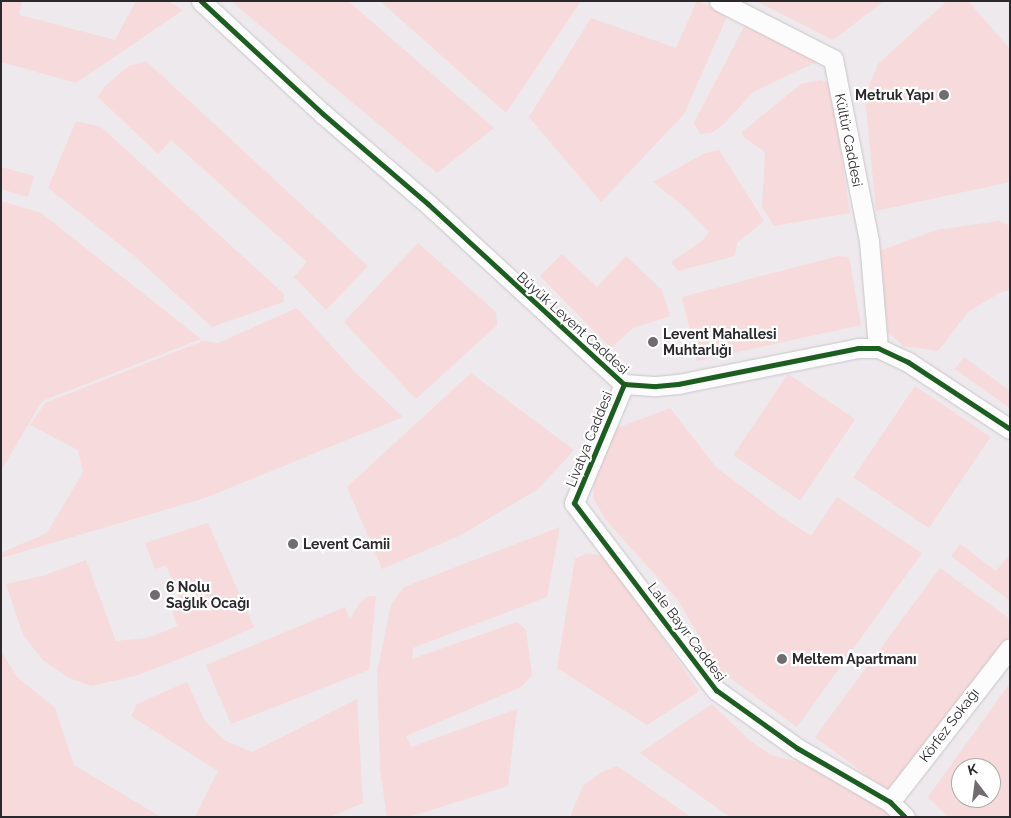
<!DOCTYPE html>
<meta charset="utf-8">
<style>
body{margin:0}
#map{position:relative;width:1011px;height:818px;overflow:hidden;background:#ede9ed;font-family:Raleway,sans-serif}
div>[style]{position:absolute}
.green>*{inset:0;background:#f7dadb;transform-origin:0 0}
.roads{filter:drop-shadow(0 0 1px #c8c5c8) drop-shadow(0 0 1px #c8c5c8)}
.minor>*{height:19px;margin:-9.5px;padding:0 9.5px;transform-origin:9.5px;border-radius:9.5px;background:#fcfcfc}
.cycleway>*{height:5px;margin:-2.5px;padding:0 2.5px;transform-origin:2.5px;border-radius:2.5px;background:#1b5e20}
.dots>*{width:14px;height:14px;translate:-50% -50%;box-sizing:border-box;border:2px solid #fff;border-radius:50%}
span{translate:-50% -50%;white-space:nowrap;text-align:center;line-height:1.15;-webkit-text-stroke:4.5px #fff;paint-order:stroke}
.poi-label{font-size:14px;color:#2c292c;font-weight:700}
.right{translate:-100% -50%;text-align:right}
.left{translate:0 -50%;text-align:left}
.street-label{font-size:14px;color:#2c292c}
.frame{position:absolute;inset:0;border:2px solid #2c292c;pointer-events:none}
.north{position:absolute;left:951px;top:758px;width:50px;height:50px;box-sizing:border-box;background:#fff;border:1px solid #aba9ab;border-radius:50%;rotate:345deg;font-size:14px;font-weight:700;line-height:20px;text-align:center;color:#2c292c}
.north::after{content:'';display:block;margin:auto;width:18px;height:22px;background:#706c70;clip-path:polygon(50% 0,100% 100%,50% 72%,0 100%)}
</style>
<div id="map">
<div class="green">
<div style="clip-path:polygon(1px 1px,22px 1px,19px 15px,115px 40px,136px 1px,168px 1px,183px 10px,76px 83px,1px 62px)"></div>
<div style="clip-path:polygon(235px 1px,348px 1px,494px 128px,437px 173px,233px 3px)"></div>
<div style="clip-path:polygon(380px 1px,427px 1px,430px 3px,433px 1px,581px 1px,506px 113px)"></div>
<div style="clip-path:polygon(697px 1px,728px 14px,684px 114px,601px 202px,529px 117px,591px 18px,676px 48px)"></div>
<div style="clip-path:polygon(756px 1px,884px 1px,833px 40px)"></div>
<div style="clip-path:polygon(947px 1px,968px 1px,1010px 49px,1010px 182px,876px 211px,865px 95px,878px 64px)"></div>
<div style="clip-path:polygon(745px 25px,818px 61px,753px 92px,724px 124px,711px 133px,700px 134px,694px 123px)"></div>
<div style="clip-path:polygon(146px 61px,368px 266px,326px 310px,294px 277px,307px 262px,171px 140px,158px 154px,98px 97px,106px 85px,129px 66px)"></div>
<div style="clip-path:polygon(820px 80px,827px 82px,832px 91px,850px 213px,774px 226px,762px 207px,765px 152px,745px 138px,742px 132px,801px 84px)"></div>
<div style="clip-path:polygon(76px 121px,101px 127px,284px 294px,283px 302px,212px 327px,132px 254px,48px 188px)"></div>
<div style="clip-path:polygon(719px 150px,764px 221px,737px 243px,735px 256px,678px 271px,671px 262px,702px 241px,709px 232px,687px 209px,653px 182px,705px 153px)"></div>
<div style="clip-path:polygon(1px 167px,34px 176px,28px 197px,1px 189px)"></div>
<div style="clip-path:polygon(1px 201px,41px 213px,201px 339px,42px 401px,1px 471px)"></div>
<div style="clip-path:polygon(999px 221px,1010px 226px,1010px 290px,999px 293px,968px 312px,938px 351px,903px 346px,888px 332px,877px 252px,936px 230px)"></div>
<div style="clip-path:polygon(418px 243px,496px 312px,497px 325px,416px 399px,344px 322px)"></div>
<div style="clip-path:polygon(562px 254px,597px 287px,626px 256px,662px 290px,670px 316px,633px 328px,611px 348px,540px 276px)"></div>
<div style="clip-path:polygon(838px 256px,849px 257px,861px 325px,697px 361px,682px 297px)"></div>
<div style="clip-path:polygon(297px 308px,354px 371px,403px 417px,205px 498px,1px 558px,1px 553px,47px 533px,83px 472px,78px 450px,30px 425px,45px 403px,203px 341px,218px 343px)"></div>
<div style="clip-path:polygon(964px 357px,1010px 391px,1010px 408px,955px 369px)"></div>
<div style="clip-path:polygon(471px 373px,574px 450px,538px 489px,461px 535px,382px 569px,347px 487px)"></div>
<div style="left:788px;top:374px;width:81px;height:98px;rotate:34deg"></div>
<div style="left:915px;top:386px;width:91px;height:110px;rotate:34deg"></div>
<div style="clip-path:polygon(670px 408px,716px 467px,779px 515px,811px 536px,837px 497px,922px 553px,797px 727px,718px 669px,678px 600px,606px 520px,593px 498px,594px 484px,614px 429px)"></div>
<div style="clip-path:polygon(208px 523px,254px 627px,217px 644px,138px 675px,92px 686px,69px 678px,43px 660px,23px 635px,6px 584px,42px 576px,86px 560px,116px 641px,147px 638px,178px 626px,172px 612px,183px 607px,166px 565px,155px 569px,145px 543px)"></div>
<div style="clip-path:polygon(560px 527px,547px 597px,413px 648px,412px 659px,517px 622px,526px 630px,532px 675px,521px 687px,406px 736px,411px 747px,517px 709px,508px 786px,409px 817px,387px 817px,380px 769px,377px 672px,391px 605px,404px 587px)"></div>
<div style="clip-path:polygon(960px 544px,996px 571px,1010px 554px,1010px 601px,951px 556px)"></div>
<div style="clip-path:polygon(585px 554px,601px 555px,608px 558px,699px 691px,647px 725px,557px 668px,575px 559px)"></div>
<div style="clip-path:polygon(940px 568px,1010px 619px,1010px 635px,892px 794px,815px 737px)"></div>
<div style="clip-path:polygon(369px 596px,376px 596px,369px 670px,231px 724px,206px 665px,345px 607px,350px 619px,360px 602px)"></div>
<div style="clip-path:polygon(1px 651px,17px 677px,55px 708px,74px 765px,161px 817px,1px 817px)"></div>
<div style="clip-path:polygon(187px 682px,205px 721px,224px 740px,252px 752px,357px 699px,363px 803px,330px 817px,195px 817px,218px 771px,131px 716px,137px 704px)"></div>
<div style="clip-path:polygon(evenodd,1010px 683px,1010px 817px,948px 817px,928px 797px,1010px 683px,961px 768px,991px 768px,991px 798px,961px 798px,961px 768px)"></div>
<div style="clip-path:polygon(712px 704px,750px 741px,771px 755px,799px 762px,889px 809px,896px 817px,730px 817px,640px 753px)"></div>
<div style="clip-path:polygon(617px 766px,691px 817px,570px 817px,583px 786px,600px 773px)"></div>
</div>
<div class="roads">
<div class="minor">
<div style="left:201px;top:1px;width:166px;rotate:42.8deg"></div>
<div style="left:323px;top:114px;width:138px;rotate:40.6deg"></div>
<div style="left:428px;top:204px;width:266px;rotate:42.6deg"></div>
<div style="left:624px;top:384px;width:32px;rotate:4deg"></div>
<div style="left:656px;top:386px;width:22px;rotate:-5deg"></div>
<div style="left:678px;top:384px;width:184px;rotate:-11.3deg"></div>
<div style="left:858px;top:348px;width:20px"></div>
<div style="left:878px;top:348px;width:33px;rotate:25deg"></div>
<div style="left:908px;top:362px;width:122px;rotate:33.3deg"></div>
<div style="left:719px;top:1px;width:128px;rotate:27deg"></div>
<div style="left:833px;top:59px;width:186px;rotate:78.8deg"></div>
<div style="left:869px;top:241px;width:107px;rotate:85.2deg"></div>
<div style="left:624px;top:384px;width:129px;rotate:112.8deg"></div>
<div style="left:574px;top:503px;width:235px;rotate:52.8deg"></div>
<div style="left:716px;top:690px;width:100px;rotate:35.6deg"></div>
<div style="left:797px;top:748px;width:108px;rotate:30.1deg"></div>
<div style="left:890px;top:802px;width:21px;rotate:45deg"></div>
<div style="left:890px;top:802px;width:195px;rotate:-52.1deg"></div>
</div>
</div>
<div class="cycleway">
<div style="left:201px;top:1px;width:166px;rotate:42.8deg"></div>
<div style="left:323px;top:114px;width:138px;rotate:40.6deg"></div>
<div style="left:428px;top:204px;width:266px;rotate:42.6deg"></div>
<div style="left:624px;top:384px;width:32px;rotate:4deg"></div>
<div style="left:656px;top:386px;width:22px;rotate:-5deg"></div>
<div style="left:678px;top:384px;width:184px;rotate:-11.3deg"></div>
<div style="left:858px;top:348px;width:20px"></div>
<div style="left:878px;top:348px;width:33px;rotate:25deg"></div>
<div style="left:908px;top:362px;width:122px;rotate:33.3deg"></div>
<div style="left:624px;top:384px;width:129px;rotate:112.8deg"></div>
<div style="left:574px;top:503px;width:235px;rotate:52.8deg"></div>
<div style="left:716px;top:690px;width:100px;rotate:35.6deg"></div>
<div style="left:797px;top:748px;width:108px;rotate:30.1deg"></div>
<div style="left:890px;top:802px;width:21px;rotate:45deg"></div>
</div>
<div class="dots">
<div style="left:944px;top:95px;background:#706c70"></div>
<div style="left:653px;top:342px;background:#706c70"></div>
<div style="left:293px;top:544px;background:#706c70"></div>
<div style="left:155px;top:595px;background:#706c70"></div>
<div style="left:782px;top:659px;background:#706c70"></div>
</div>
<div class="poi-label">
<span class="right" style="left:934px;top:95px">Metruk Yapı</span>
<span class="left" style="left:663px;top:342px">Levent Mahallesi<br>Muhtarlığı</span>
<span class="left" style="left:303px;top:544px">Levent Camii</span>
<span class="left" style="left:166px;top:595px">6 Nolu<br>Sağlık Ocağı</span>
<span class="left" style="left:792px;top:659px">Meltem Apartmanı</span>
</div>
<div class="street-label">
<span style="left:849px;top:140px;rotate:79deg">Kültür Caddesi</span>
<span style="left:573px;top:323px;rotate:42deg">Büyük Levent Caddesi</span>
<span style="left:589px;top:439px;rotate:-68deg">Livatya Caddesi</span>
<span style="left:687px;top:632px;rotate:53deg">Lale Bayır Caddesi</span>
<span style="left:949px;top:725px;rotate:-53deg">Körfez Sokağı</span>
</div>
<div class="frame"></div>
<div class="north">K</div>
</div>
